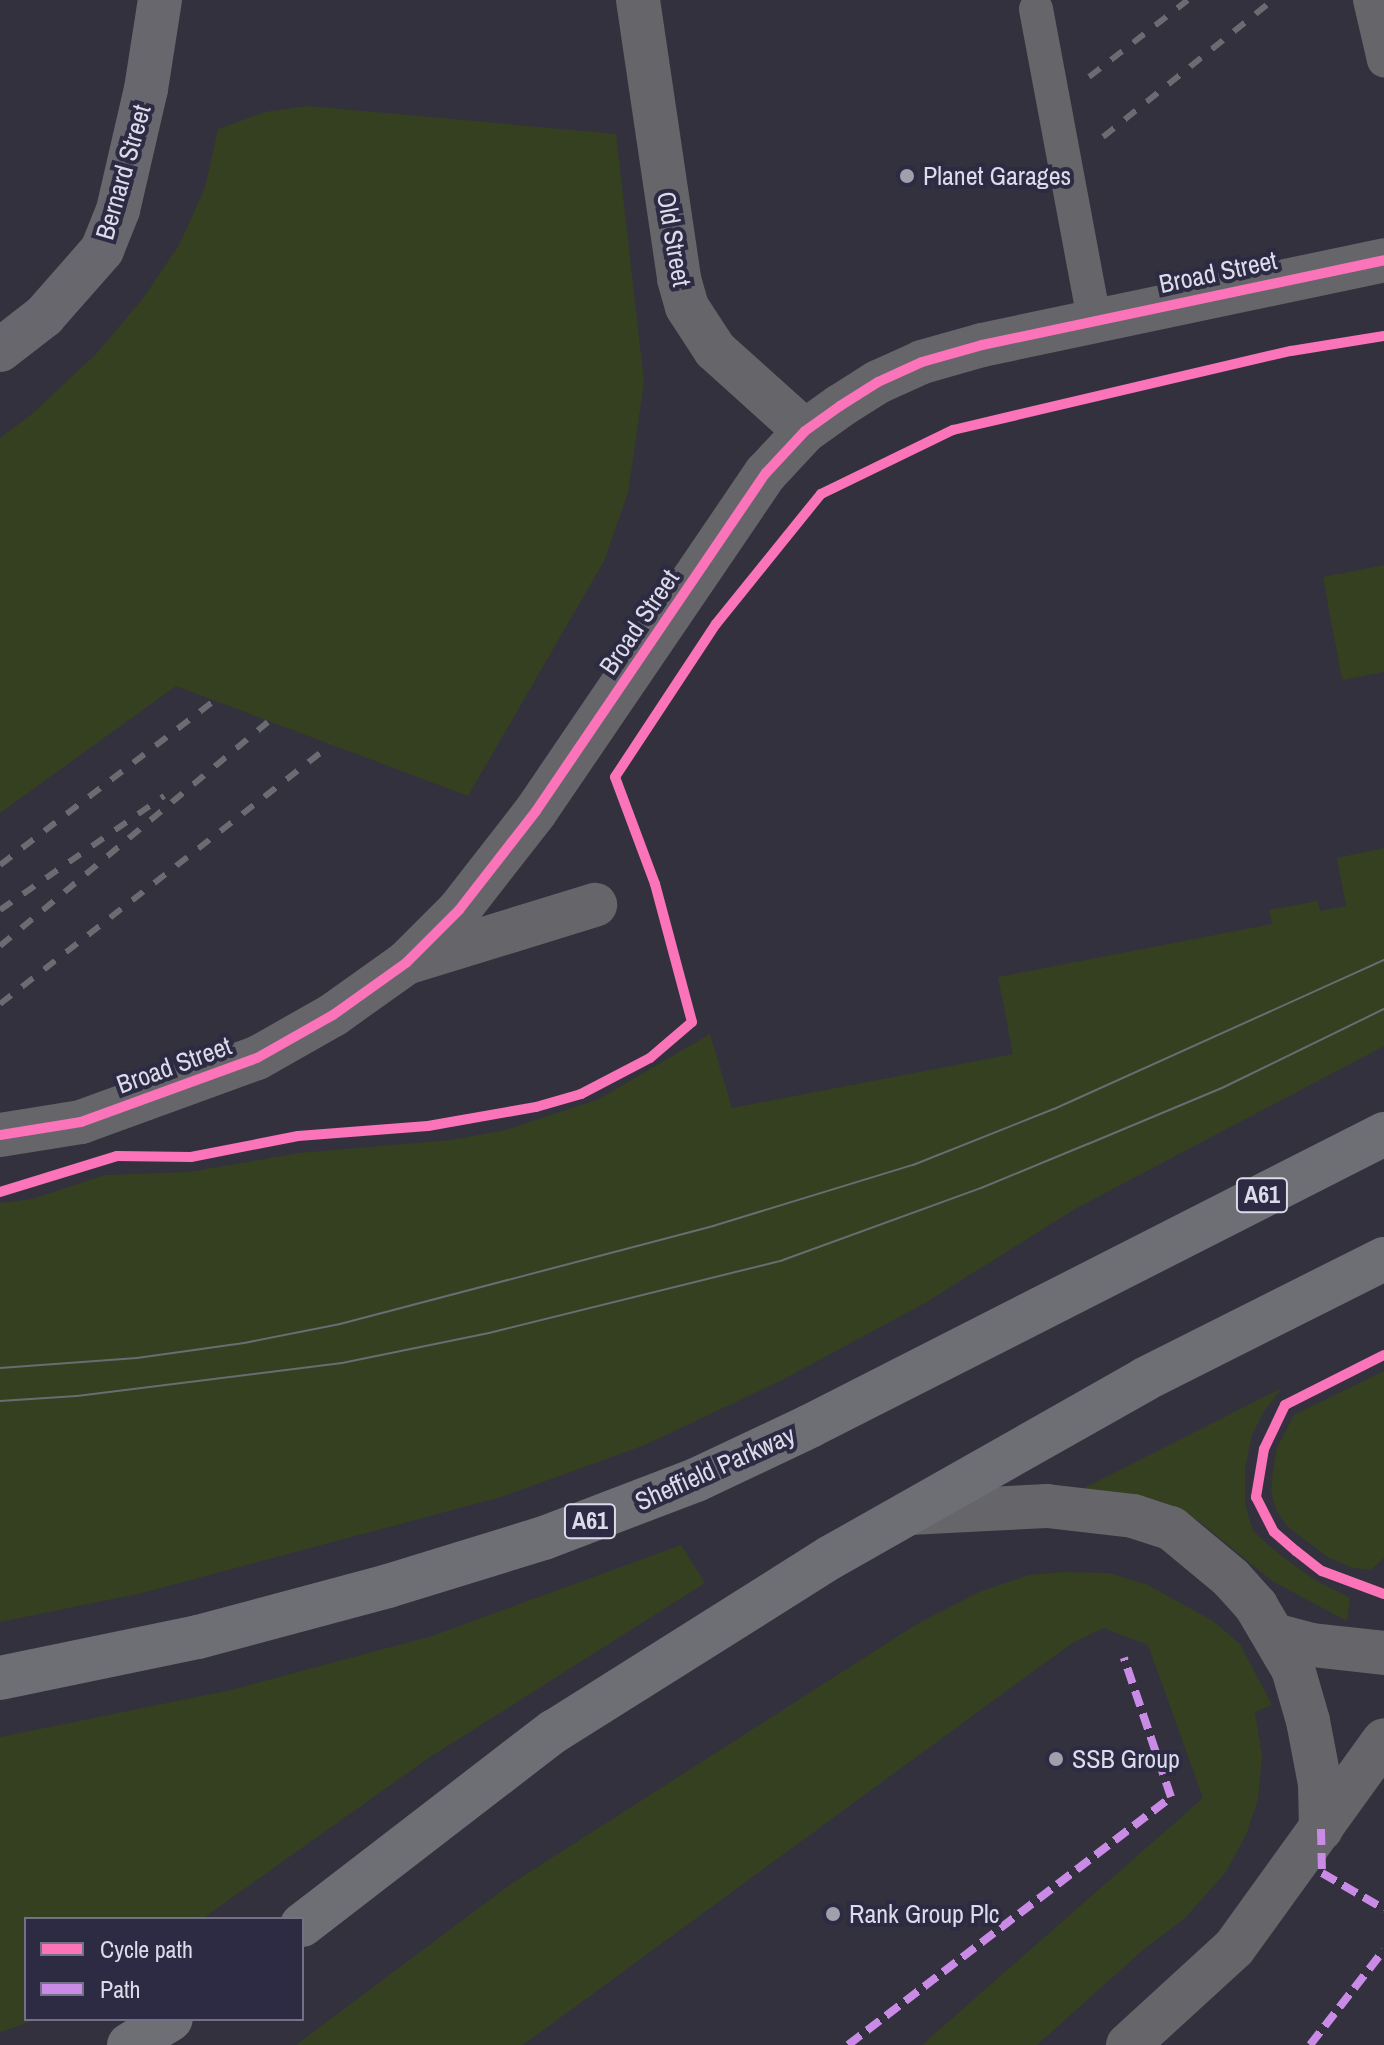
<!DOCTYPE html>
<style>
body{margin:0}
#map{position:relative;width:1384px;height:2045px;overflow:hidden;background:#32313d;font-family:"Archivo Narrow",sans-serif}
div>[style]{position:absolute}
.green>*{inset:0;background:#354021}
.service>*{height:34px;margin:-17px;padding:0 17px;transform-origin:17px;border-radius:17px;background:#65656a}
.minor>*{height:44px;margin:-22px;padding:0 22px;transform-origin:22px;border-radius:22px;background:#65656a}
.tertiary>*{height:44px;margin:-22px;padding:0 22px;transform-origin:22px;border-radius:22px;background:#65656a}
.secondary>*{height:44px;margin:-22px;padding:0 22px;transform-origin:22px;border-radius:22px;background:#68676e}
.trunk>*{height:44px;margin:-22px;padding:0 22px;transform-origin:22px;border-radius:22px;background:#6e6e75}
.tram>*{height:2px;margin:-1px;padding:0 1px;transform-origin:1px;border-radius:1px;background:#6b6b72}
.rail>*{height:6px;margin-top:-3px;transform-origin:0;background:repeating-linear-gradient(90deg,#6b6b72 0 14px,transparent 0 28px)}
.quiet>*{height:8px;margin-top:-4px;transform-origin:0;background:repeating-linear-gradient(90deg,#ca8be6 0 16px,transparent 0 24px)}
.cycleway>*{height:10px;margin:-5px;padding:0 5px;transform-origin:5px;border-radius:5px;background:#fb73b8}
.dots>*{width:22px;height:22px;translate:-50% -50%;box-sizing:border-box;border:4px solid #2d2b43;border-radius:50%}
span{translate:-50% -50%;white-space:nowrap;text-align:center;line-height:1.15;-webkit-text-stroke:8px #2d2b43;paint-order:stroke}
.shield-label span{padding:2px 6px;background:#2d2b43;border:2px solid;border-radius:6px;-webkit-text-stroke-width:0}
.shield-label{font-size:24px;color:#dbdbea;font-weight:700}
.street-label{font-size:26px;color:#dbdbea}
.poi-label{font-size:26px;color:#dbdbea}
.left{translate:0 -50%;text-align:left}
.legend{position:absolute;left:24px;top:1917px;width:280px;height:104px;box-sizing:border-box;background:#2d2b43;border:2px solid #737186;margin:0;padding:10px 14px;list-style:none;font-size:24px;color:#dbdbea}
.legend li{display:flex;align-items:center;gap:16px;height:40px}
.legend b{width:40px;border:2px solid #737186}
</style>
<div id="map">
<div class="green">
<div style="clip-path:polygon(308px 106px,616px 134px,644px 382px,628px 493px,604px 561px,468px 796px,176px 686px,0 813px,0 438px,32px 414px,97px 353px,144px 297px,179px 245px,205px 188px,218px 129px,265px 112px)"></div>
<div style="clip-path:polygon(1384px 565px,1384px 672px,1342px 680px,1323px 577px)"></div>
<div style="clip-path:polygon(1384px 848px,1384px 1046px,1075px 1209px,925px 1303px,784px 1379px,645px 1445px,501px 1497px,142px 1593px,0 1622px,0 1203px,32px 1199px,105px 1175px,189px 1172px,299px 1153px,451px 1140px,506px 1130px,599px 1099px,710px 1034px,732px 1108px,1013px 1054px,998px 977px,1272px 924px,1269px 910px,1318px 901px,1320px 911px,1346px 906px,1337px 858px)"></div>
<div style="clip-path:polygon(1384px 1371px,1384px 1558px,1370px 1570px,1353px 1568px,1329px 1558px,1288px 1527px,1276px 1510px,1271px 1491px,1273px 1471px,1277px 1448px,1294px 1415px)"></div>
<div style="clip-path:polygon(1282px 1388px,1264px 1411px,1252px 1435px,1245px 1468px,1245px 1504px,1253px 1531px,1280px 1555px,1315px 1580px,1350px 1598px,1347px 1621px,1272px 1581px,1200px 1522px,1163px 1502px,1128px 1495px,1078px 1491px)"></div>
<div style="clip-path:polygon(681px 1545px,705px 1583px,427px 1759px,202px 1919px,26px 1919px,26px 2019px,39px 2019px,0 2032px,0 1737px,231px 1690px,432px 1636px)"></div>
<div style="clip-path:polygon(1064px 1572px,1108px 1573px,1146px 1584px,1213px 1621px,1240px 1644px,1272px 1705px,1255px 1712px,1262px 1756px,1258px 1799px,1246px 1835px,1226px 1872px,1185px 1918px,1144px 1949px,1037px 2045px,922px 2045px,1203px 1798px,1148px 1645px,1104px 1628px,1072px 1643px,523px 2045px,296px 2045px,511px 1884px,917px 1624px,979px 1592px,1029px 1575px)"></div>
</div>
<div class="service">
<div style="left:1370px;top:0;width:62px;rotate:76.9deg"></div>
<div style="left:1036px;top:9px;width:316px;rotate:79.4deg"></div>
</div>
<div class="minor">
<div style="left:638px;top:0;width:282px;rotate:81.6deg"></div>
<div style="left:679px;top:279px;width:29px;rotate:74deg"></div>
<div style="left:687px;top:307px;width:51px;rotate:56.9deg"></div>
<div style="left:715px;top:350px;width:121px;rotate:42deg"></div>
<div style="left:406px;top:963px;width:198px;rotate:-17.1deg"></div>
<div style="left:909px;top:1513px;width:138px;rotate:-2.9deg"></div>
<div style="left:1047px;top:1506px;width:87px;rotate:6.6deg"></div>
<div style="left:1133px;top:1516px;width:40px;rotate:18deg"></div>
<div style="left:1171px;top:1528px;width:78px;rotate:39.8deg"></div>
<div style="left:1231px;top:1578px;width:38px;rotate:48deg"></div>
<div style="left:1256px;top:1606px;width:73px;rotate:59.6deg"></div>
<div style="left:1293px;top:1669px;width:54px;rotate:73.9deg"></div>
<div style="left:1308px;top:1721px;width:64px;rotate:79.2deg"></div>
<div style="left:1320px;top:1784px;width:45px;rotate:88.7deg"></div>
<div style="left:1274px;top:1635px;width:39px;rotate:15deg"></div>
<div style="left:1312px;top:1645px;width:72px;rotate:6.3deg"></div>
<div style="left:1128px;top:2045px;width:144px;rotate:-42.5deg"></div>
<div style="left:1234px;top:1948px;width:256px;rotate:-54.2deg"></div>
</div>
<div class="tertiary">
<div style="left:0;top:1135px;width:82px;rotate:-9.1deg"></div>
<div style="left:81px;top:1122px;width:187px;rotate:-20deg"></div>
<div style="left:257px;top:1058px;width:87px;rotate:-29.5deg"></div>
<div style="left:333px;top:1015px;width:90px;rotate:-35.5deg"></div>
<div style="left:406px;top:963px;width:75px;rotate:-45deg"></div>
<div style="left:459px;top:910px;width:125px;rotate:-52.1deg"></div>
<div style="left:536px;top:811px;width:409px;rotate:-55.8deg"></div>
<div style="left:766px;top:473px;width:57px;rotate:-47.1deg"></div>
<div style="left:805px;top:431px;width:43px;rotate:-35.5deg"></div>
<div style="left:840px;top:406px;width:45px;rotate:-32.3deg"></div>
<div style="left:878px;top:382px;width:48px;rotate:-24.4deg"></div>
<div style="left:922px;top:362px;width:62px;rotate:-15.8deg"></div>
<div style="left:982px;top:345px;width:411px;rotate:-11.9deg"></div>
</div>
<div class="secondary">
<div style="left:0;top:350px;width:56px;rotate:-37.7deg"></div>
<div style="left:44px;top:316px;width:88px;rotate:-48.7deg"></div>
<div style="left:102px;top:250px;width:43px;rotate:-68.2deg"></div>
<div style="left:118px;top:210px;width:124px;rotate:-77deg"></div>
<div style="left:146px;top:89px;width:90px;rotate:-81.1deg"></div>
</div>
<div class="trunk">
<div style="left:0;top:1678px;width:202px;rotate:-11.7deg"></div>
<div style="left:198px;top:1637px;width:197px;rotate:-15deg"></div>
<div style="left:388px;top:1586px;width:163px;rotate:-17.1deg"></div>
<div style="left:544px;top:1538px;width:163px;rotate:-20.9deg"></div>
<div style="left:696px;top:1480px;width:126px;rotate:-25.3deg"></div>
<div style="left:810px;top:1426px;width:644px;rotate:-26.96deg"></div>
<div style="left:302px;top:1925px;width:317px;rotate:-37.6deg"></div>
<div style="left:553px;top:1732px;width:328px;rotate:-32.2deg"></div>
<div style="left:831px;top:1557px;width:361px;rotate:-29.5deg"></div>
<div style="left:1145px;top:1379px;width:267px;rotate:-26.7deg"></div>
<div style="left:129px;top:2045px;width:49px;rotate:-31.8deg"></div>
</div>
<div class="tram">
<div style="left:0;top:1368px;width:137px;rotate:-4.2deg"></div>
<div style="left:137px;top:1358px;width:108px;rotate:-8deg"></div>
<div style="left:244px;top:1343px;width:98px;rotate:-11.2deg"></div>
<div style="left:340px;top:1324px;width:386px;rotate:-14.7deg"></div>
<div style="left:713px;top:1226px;width:209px;rotate:-17deg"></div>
<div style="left:913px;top:1165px;width:152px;rotate:-21.7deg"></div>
<div style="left:1054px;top:1109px;width:362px;rotate:-24.3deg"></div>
<div style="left:0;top:1401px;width:77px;rotate:-3.7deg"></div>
<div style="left:77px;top:1396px;width:267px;rotate:-7.1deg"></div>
<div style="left:342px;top:1363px;width:150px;rotate:-11.5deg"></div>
<div style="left:489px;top:1333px;width:303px;rotate:-13.9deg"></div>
<div style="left:783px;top:1260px;width:211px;rotate:-20deg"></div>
<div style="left:981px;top:1188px;width:116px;rotate:-22.4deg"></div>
<div style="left:1088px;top:1144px;width:147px;rotate:-22.7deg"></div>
<div style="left:1224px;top:1087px;width:178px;rotate:-26deg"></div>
</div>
<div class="rail">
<div style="left:1089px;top:77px;width:125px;rotate:-37.9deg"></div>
<div style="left:1103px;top:137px;width:218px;rotate:-38.9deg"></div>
<div style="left:0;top:865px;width:270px;rotate:-37.5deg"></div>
<div style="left:0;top:910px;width:200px;rotate:-34.8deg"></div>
<div style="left:0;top:946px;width:349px;rotate:-39.9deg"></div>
<div style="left:0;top:1004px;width:420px;rotate:-38.1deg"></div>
</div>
<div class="quiet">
<div style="left:1321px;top:1829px;width:44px;rotate:88.7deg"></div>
<div style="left:1322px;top:1873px;width:72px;rotate:30.1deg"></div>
<div style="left:848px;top:2045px;width:407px;rotate:-37.5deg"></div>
<div style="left:1171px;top:1797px;width:147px;rotate:-108.7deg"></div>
<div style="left:1310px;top:2045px;width:120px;rotate:-52.1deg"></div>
</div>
<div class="cycleway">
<div style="left:0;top:1135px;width:82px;rotate:-9.1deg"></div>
<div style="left:81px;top:1122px;width:187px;rotate:-20deg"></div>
<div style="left:257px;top:1058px;width:87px;rotate:-29.5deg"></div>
<div style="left:333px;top:1015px;width:90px;rotate:-35.5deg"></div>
<div style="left:406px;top:963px;width:75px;rotate:-45deg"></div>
<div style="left:459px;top:910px;width:125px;rotate:-52.1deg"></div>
<div style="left:536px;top:811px;width:409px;rotate:-55.8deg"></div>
<div style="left:766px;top:473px;width:57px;rotate:-47.1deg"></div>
<div style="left:805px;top:431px;width:43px;rotate:-35.5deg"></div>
<div style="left:840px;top:406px;width:45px;rotate:-32.3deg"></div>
<div style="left:878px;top:382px;width:48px;rotate:-24.4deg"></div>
<div style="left:922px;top:362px;width:62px;rotate:-15.8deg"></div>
<div style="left:982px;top:345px;width:411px;rotate:-11.9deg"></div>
<div style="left:0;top:1192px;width:122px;rotate:-17.1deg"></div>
<div style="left:117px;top:1156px;width:74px;rotate:0.8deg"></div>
<div style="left:191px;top:1157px;width:109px;rotate:-11.1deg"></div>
<div style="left:298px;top:1136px;width:130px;rotate:-4.4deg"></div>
<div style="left:428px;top:1126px;width:110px;rotate:-10deg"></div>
<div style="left:536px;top:1107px;width:47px;rotate:-16.1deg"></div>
<div style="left:581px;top:1094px;width:78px;rotate:-27.6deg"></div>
<div style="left:650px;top:1058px;width:55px;rotate:-40.6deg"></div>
<div style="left:692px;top:1022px;width:143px;rotate:-105deg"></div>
<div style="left:655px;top:884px;width:114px;rotate:-110.5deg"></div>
<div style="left:615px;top:777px;width:183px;rotate:-56.6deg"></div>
<div style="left:716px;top:624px;width:167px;rotate:-51.1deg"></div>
<div style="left:821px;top:494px;width:147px;rotate:-25.9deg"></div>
<div style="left:953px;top:430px;width:347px;rotate:-13.2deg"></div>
<div style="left:1291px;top:351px;width:94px;rotate:-9.2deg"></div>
<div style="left:1384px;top:1355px;width:111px;rotate:153.2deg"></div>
<div style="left:1285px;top:1405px;width:49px;rotate:115.5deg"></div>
<div style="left:1264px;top:1449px;width:49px;rotate:99.5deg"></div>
<div style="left:1256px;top:1497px;width:39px;rotate:63deg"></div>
<div style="left:1274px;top:1532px;width:29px;rotate:41deg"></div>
<div style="left:1296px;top:1551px;width:33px;rotate:38deg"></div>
<div style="left:1322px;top:1571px;width:66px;rotate:20.4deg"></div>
</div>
<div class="dots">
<div style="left:907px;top:176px;background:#a0a0ad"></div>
<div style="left:1056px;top:1759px;background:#a0a0ad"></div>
<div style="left:833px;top:1914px;background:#a0a0ad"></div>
</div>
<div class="shield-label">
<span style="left:1262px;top:1195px">A61</span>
<span style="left:590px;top:1521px">A61</span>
</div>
<div class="street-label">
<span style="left:123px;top:172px;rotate:-74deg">Bernard Street</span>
<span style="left:674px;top:239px;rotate:80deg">Old Street</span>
<span style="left:1218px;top:272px;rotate:-12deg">Broad Street</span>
<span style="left:639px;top:622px;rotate:-56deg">Broad Street</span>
<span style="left:174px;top:1065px;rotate:-20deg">Broad Street</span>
<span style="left:715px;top:1468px;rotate:-24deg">Sheffield Parkway</span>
</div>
<div class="poi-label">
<span class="left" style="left:923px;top:176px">Planet Garages</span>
<span class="left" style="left:1072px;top:1759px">SSB Group</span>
<span class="left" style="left:849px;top:1914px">Rank Group Plc</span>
</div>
<ul class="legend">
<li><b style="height:10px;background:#fb73b8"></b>Cycle path</li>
<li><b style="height:10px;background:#ca8be6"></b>Path</li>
</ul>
</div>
